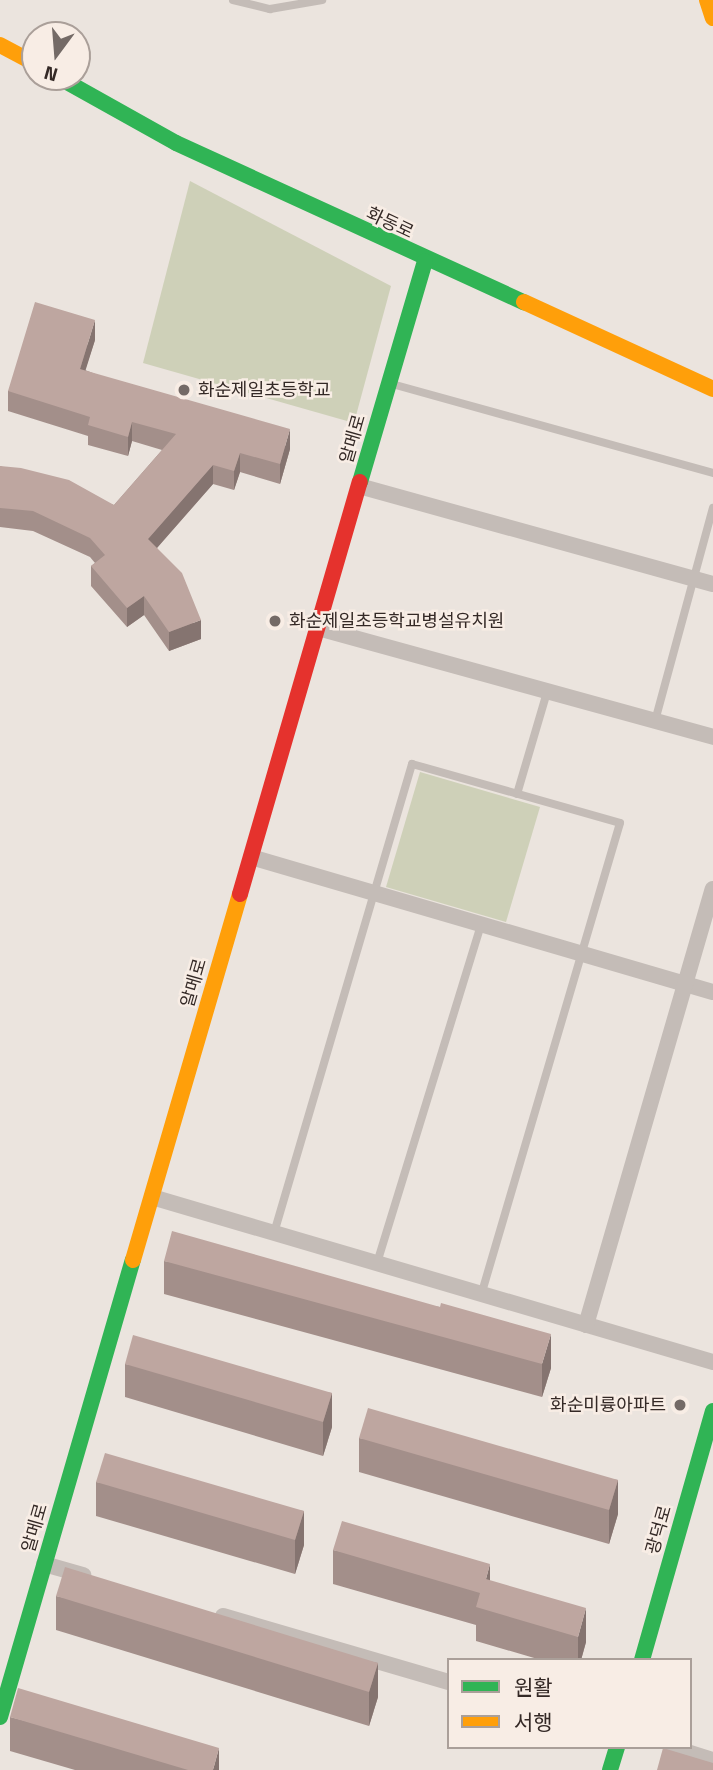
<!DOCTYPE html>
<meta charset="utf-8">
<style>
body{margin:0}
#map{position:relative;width:713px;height:1770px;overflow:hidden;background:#ebe4de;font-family:"Titillium Web","Noto Sans KR",sans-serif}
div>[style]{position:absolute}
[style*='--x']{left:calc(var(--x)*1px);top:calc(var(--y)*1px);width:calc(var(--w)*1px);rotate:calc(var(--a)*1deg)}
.green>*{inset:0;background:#ced0b8}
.lane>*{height:8px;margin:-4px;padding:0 4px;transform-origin:4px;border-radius:4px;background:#c4bcb7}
.street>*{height:16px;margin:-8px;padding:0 8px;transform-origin:8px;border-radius:8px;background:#c4bcb7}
.fast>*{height:16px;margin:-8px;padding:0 8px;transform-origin:8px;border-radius:8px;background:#30b455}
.slow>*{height:16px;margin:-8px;padding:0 8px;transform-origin:8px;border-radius:8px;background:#ff9f0a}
.jam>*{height:16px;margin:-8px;padding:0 8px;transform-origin:8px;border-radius:8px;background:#e5322d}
.wall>*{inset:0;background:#a38f8a}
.shaded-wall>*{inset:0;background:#857470}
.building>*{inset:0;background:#bea6a0}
.dots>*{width:19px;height:19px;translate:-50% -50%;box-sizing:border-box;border:4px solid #f8ede5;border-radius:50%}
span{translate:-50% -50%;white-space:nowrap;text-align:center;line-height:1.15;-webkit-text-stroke:5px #f8ede5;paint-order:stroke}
.street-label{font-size:18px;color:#342926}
.poi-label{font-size:18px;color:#342926}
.left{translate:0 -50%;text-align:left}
.right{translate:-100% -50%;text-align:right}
.legend{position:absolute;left:447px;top:1658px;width:245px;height:91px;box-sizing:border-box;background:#f8ede5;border:2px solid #aa9f99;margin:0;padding:9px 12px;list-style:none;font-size:21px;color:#342926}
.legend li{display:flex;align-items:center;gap:14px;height:35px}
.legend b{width:35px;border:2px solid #aa9f99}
.north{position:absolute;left:21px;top:21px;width:70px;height:70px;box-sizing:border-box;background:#f8ede5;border:2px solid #aa9f99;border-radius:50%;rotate:196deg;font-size:19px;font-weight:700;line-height:28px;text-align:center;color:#342926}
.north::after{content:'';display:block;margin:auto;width:24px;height:32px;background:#746a66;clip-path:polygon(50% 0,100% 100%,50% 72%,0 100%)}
</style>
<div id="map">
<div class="green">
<div style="clip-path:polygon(190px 181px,391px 286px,354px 423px,143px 363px)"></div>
<div style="clip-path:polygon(420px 772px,540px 807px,506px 922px,386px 887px)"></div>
</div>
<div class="lane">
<div style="--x:233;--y:0;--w:38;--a:14"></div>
<div style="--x:270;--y:9;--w:53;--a:-9.8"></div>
<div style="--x:392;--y:384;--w:333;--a:15.5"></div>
<div style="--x:655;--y:721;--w:221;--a:-74.8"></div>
<div style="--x:517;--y:794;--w:106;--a:-73.6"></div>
<div style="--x:274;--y:1233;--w:489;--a:-73.6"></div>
<div style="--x:412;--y:764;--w:216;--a:15.8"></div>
<div style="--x:620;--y:823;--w:491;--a:106.4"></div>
<div style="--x:377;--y:1263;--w:355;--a:-72.9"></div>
</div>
<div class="street">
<div style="--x:359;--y:486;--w:367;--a:15.5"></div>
<div style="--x:318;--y:628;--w:410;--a:15.4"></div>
<div style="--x:251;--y:857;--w:481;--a:16.3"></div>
<div style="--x:152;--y:1197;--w:585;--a:16.39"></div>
<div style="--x:586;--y:1325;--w:454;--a:-73.8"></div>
<div style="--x:44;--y:1564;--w:41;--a:15.8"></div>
<div style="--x:223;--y:1616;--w:235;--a:16.3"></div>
<div style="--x:671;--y:1747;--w:44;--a:17.2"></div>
</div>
<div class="fast">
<div style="--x:58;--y:77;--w:135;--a:29.2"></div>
<div style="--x:176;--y:143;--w:383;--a:24.6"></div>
<div style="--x:360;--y:482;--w:230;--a:-73.6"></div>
<div style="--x:642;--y:1660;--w:259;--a:-74.1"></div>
<div style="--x:0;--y:1717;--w:476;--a:-73.8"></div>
<div style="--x:610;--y:1770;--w:24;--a:-73"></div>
</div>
<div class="slow">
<div style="--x:707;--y:0;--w:19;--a:72"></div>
<div style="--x:0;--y:45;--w:40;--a:28"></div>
<div style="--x:524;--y:302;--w:208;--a:24.7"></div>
<div style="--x:133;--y:1260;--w:381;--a:-73.7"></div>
</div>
<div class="jam">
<div style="--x:240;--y:894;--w:429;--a:-73.8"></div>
</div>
<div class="wall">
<div style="clip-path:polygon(95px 340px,85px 370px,290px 449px,280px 484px,240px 472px,234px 490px,213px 484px,157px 548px,201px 639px,169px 651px,144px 615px,127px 627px,91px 586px,91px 566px,95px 563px,90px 557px,33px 531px,0 527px,0 466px,114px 505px,162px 450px,132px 441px,128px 456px,88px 445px,88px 436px,8px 411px,8px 391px)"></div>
<div style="clip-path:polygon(164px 1261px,440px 1307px,551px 1368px,542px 1397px,164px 1294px)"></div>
<div style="clip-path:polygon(125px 1364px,332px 1393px,332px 1427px,323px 1456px,125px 1397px)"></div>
<div style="clip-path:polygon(359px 1438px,618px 1480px,618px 1514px,609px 1544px,359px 1472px)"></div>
<div style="clip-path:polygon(96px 1482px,304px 1511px,304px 1545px,295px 1574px,96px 1516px)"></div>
<div style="clip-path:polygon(333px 1550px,490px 1581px,586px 1642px,581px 1660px,541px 1660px,476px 1641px,476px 1625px,333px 1584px)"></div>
<div style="clip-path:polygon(56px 1596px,378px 1663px,378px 1697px,369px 1726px,56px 1630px)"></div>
<div style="clip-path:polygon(10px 1717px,219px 1770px,75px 1770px,10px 1751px)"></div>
</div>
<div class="shaded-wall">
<div style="clip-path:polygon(95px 320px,95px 340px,80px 388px,80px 369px)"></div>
<div style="clip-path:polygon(132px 422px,132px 441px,128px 456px,128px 437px)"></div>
<div style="clip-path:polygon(290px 429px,290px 449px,280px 484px,280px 464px)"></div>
<div style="clip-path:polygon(240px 453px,240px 472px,234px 490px,234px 471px)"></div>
<div style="clip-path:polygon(213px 465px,213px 484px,148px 558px,148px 539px)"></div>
<div style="clip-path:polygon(144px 596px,144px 615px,127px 627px,127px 608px)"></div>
<div style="clip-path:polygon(201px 620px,201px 639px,169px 651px,169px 632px)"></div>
<div style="clip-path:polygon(551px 1334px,551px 1368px,542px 1397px,542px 1364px)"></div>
<div style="clip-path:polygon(332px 1393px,332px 1427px,323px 1456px,323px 1422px)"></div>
<div style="clip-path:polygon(618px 1480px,618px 1514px,609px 1544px,609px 1510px)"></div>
<div style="clip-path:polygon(304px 1511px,304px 1545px,295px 1574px,295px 1540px)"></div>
<div style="clip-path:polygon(490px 1564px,490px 1598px,486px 1579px)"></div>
<div style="clip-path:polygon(586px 1608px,586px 1642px,581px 1660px,578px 1660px,578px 1637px)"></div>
<div style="clip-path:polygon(378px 1663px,378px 1697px,369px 1726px,369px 1692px)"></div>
<div style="clip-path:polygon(219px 1748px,219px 1770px,213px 1770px)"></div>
</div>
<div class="building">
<div style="clip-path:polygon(35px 302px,95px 320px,80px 369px,290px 429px,280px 464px,240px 453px,234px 471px,213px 465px,148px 539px,182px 573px,201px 620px,169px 632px,144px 596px,127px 608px,91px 566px,105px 555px,90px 538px,33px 511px,0 508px,0 466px,21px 468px,69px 480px,114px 505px,176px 434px,132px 422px,128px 437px,88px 425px,90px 417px,8px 391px)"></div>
<div style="clip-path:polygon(172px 1231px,440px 1307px,441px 1303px,551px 1334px,542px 1364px,164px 1261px)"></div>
<div style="clip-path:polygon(133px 1335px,332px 1393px,323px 1422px,125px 1364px)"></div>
<div style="clip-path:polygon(368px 1408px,618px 1480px,609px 1510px,359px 1438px)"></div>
<div style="clip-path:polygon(105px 1453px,304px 1511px,295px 1540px,96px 1482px)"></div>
<div style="clip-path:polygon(342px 1521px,490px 1564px,486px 1579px,586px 1608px,578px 1637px,476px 1607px,480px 1593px,333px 1550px)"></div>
<div style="clip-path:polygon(65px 1567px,378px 1663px,369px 1692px,56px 1596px)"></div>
<div style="clip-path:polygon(18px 1688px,219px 1748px,213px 1770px,188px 1770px,10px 1717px)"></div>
<div style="clip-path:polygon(663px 1748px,713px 1763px,713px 1770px,657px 1770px)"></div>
</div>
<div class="dots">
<div style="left:184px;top:390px;background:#746a66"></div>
<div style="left:275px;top:621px;background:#746a66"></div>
<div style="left:680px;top:1405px;background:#746a66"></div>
</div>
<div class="street-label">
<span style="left:390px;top:223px;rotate:25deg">화동로</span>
<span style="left:353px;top:439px;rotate:-74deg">알메로</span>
<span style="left:194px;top:983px;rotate:-74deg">알메로</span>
<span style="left:35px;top:1528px;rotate:-74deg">알메로</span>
<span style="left:659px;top:1530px;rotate:-74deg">광덕로</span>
</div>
<div class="poi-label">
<span class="left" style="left:198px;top:390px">화순제일초등학교</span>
<span class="left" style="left:289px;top:621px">화순제일초등학교병설유치원</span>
<span class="right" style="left:666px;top:1405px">화순미륭아파트</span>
</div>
<ul class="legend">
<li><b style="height:9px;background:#30b455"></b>원활</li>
<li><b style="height:9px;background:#ff9f0a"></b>서행</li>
</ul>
<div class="north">N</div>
</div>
